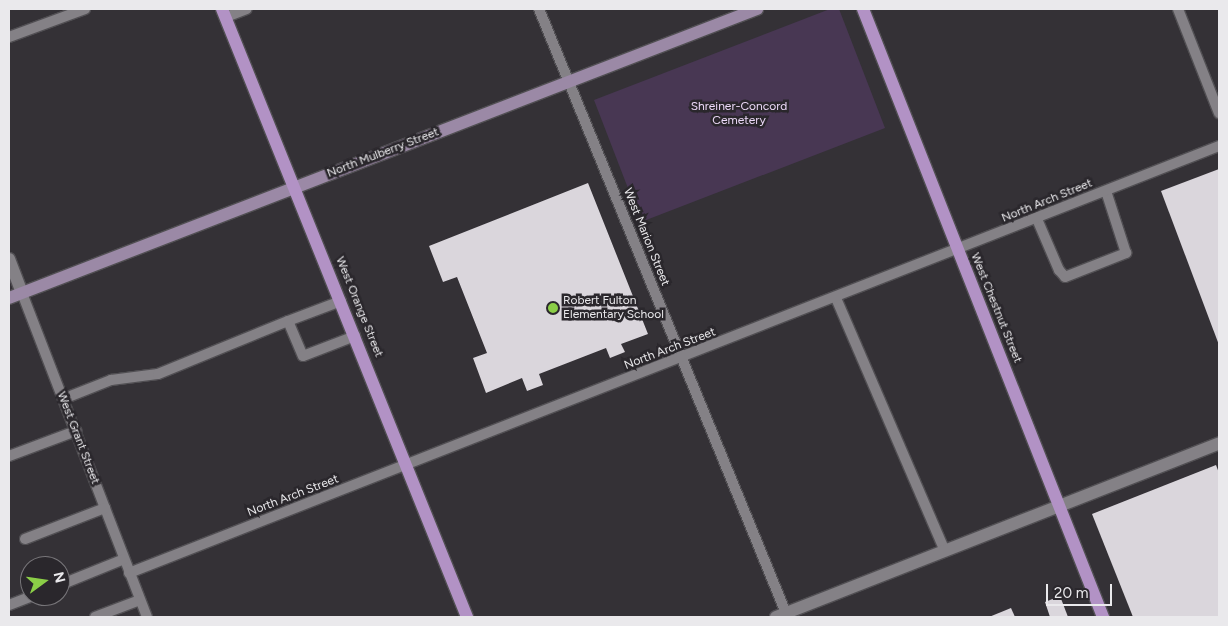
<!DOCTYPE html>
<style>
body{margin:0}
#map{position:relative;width:1228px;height:626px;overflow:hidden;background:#343136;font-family:Figtree,sans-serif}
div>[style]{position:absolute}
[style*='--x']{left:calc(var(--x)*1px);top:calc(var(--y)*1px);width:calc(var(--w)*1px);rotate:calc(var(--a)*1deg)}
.green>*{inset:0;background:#483753}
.building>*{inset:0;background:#dad6dc}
.roads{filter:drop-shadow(1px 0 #514f53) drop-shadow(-1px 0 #514f53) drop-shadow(0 1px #514f53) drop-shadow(0 -1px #514f53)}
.lane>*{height:10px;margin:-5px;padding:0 5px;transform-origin:5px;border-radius:5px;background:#848186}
.street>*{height:12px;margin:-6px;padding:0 6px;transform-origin:6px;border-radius:6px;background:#848186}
.secondary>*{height:12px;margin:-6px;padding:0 6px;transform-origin:6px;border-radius:6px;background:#9b89a6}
.primary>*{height:12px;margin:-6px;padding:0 6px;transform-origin:6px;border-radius:6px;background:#b292c5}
.dots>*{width:14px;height:14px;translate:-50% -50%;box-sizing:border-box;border:2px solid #2a272c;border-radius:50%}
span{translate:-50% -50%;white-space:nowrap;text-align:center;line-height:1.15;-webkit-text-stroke:5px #2a272c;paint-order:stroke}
.park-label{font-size:12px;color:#eddaf9}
.street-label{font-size:12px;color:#eae9ec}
.poi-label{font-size:12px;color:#eae9ec}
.left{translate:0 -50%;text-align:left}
.frame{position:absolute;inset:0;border:10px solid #eae9ec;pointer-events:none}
.north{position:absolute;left:20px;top:556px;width:50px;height:50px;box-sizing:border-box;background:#2a272c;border:1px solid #777579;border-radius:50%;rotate:76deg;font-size:14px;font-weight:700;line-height:20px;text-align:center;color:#eae9ec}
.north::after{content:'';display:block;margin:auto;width:18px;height:22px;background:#8bce47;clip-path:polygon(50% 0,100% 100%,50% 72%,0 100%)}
.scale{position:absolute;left:1046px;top:584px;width:66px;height:22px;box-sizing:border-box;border:2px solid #eae9ec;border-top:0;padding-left:6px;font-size:15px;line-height:18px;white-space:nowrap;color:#eae9ec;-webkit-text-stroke:4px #2a272c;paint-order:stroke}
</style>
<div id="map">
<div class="green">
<div style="clip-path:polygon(830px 9px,839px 9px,885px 128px,641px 222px,594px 100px)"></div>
</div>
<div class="building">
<div style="clip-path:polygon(1219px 169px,1219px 345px,1161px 191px)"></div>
<div style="clip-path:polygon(588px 183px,648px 334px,621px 344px,625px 352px,610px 358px,606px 348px,539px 374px,543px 385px,527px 391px,522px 378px,486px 393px,473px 358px,487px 353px,457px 277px,443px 282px,429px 246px)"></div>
<div style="clip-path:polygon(1216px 465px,1219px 473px,1219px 617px,1133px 617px,1092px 514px)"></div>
<div style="clip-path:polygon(1060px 596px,1068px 617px,1050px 617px,1045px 602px)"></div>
<div style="clip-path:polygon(1011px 608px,1015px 617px,989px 617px)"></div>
</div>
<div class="roads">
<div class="lane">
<div style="--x:539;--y:9;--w:653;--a:67.76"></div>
<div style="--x:1178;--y:9;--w:112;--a:68.5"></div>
<div style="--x:226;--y:17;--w:22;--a:-21"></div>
<div style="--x:9;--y:37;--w:81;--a:-20.2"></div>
<div style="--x:1037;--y:219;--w:56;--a:66.7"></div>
<div style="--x:1059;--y:270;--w:9;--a:49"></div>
<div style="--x:1065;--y:277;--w:66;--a:-21.5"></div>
<div style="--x:1126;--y:253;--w:65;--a:-107.9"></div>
<div style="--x:22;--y:293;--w:347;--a:68.9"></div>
<div style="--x:836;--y:298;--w:275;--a:66.7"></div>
<div style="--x:341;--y:301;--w:57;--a:159.3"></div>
<div style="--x:288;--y:321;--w:38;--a:67"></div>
<div style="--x:303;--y:356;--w:56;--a:-21"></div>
<div style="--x:63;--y:399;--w:52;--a:-21.6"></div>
<div style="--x:111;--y:380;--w:47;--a:-7.3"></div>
<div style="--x:158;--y:374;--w:140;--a:-22.2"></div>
<div style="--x:9;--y:456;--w:72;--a:-20.5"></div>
<div style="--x:25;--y:539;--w:86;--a:-21.2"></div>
<div style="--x:129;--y:573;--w:1171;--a:-21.39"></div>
<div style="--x:60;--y:585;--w:69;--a:-22.1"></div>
<div style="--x:9;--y:605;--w:25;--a:-21"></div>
<div style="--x:95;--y:617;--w:48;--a:-20.7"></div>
</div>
<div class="street">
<div style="--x:9;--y:259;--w:36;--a:69"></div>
<div style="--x:776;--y:617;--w:476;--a:-21.4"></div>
</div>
<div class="secondary">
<div style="--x:9;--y:298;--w:802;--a:-21.12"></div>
</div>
<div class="primary">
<div style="--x:222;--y:9;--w:656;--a:68.05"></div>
<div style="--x:863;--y:9;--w:654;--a:68.46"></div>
</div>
</div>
<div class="dots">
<div style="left:553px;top:308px;background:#8bce47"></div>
</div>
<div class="park-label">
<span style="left:739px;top:114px">Shreiner-Concord<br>Cemetery</span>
</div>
<div class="street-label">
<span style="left:383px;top:153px;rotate:-21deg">North Mulberry Street</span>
<span style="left:1047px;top:201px;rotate:-22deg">North Arch Street</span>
<span style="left:646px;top:237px;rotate:68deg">West Marion Street</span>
<span style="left:359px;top:307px;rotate:68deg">West Orange Street</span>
<span style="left:996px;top:308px;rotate:68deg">West Chestnut Street</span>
<span style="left:670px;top:349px;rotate:-21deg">North Arch Street</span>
<span style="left:78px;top:438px;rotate:69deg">West Grant Street</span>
<span style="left:293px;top:496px;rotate:-21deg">North Arch Street</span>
</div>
<div class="poi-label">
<span class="left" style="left:563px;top:308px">Robert Fulton<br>Elementary School</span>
</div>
<div class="frame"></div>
<div class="north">N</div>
<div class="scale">20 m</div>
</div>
